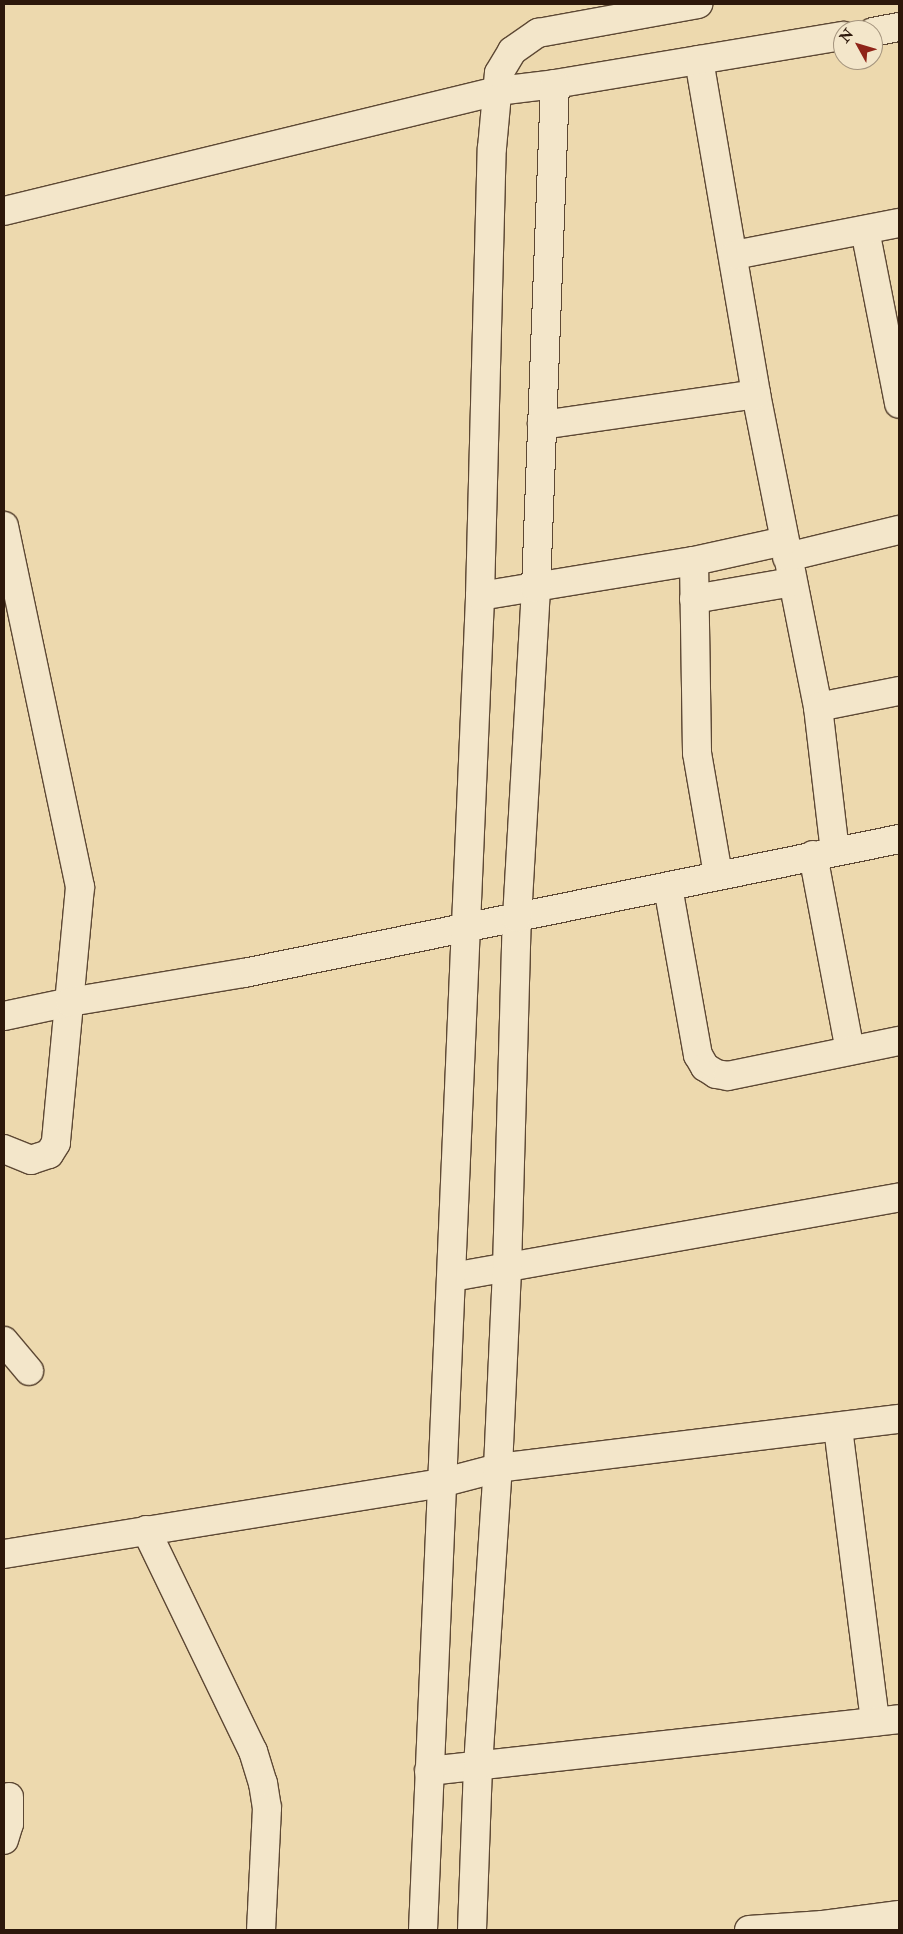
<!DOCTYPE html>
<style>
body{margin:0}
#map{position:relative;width:903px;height:1934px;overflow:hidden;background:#edd9ae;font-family:"IM FELL Double Pica",serif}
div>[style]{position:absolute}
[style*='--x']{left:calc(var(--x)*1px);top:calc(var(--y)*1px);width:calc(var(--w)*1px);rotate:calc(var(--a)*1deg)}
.roads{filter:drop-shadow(1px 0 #5d4834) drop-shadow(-1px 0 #5d4834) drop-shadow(0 1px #5d4834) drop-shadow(0 -1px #5d4834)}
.minor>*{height:28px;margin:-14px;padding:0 14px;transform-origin:14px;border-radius:14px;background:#f3e6ca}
span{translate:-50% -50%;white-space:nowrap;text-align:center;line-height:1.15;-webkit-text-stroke:4.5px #f3e6ca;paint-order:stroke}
.frame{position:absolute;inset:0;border:5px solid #2d180b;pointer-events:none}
.north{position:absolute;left:833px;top:20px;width:50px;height:50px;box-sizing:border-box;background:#f3e6ca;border:1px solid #a4947e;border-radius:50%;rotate:309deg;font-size:14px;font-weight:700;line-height:20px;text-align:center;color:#2d180b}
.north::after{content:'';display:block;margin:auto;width:18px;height:22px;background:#8f2418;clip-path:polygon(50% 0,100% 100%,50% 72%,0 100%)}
</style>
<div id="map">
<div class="roads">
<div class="minor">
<div style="--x:873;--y:32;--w:26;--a:-11"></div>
<div style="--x:699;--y:60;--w:339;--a:80.3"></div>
<div style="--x:756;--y:394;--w:319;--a:78.8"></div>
<div style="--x:818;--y:707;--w:145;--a:83.3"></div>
<div style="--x:4;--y:211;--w:507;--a:-13.68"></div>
<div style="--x:497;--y:91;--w:58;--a:-6.9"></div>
<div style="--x:555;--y:84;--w:292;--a:-9.5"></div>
<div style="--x:865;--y:230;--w:177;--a:78.9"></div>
<div style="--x:734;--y:255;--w:168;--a:-11"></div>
<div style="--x:542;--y:425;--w:216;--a:-8.2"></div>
<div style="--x:4;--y:526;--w:369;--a:78.1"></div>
<div style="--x:80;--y:887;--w:257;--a:95.4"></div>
<div style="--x:56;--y:1143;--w:13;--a:122"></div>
<div style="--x:49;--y:1154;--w:19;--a:162"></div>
<div style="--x:31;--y:1160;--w:29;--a:-158"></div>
<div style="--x:787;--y:557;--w:115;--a:-13.6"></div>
<div style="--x:694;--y:561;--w:192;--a:89.1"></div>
<div style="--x:697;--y:753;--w:123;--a:80.2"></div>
<div style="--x:480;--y:596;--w:217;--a:-9.3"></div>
<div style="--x:694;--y:561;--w:92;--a:-12.5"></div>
<div style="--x:694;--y:599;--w:99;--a:-9.8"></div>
<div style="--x:818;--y:707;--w:83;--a:-11.2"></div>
<div style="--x:813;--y:855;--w:199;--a:79.3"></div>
<div style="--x:668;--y:887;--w:171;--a:79.9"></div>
<div style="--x:698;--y:1055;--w:14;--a:60"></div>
<div style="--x:705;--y:1067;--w:13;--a:32"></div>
<div style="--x:716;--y:1074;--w:12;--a:9"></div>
<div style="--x:728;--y:1076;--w:175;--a:-11.6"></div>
<div style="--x:4;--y:1016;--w:67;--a:-12"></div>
<div style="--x:70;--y:1002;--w:176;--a:-9.5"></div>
<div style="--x:244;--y:973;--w:669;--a:-11.56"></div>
<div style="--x:452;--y:1277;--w:454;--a:-10.1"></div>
<div style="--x:4;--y:1341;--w:39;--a:50"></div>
<div style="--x:838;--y:1428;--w:296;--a:82.8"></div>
<div style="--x:146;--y:1530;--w:246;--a:64.2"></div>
<div style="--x:253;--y:1751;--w:34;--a:73"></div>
<div style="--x:263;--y:1783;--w:25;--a:81"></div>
<div style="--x:267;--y:1808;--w:122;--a:92.8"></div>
<div style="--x:4;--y:1554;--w:443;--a:-9.2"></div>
<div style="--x:441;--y:1483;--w:59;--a:-14.7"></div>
<div style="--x:498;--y:1468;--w:404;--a:-7"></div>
<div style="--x:429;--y:1771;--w:473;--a:-6.3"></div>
<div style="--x:4;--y:1840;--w:17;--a:-73"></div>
<div style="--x:9;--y:1824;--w:27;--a:-90"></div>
<div style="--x:423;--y:1930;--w:1335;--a:-87.55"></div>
<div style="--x:480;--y:596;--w:448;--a:-88.5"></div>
<div style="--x:492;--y:148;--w:75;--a:-84.7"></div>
<div style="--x:499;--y:73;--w:26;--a:-59"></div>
<div style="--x:512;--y:51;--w:32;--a:-35"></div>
<div style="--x:538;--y:33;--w:163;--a:-10.3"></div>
<div style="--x:472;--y:1930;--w:164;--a:-87.9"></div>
<div style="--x:478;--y:1766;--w:299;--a:-86.2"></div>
<div style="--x:498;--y:1468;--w:199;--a:-87.4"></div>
<div style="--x:507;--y:1269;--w:351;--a:-88.4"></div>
<div style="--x:517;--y:918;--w:331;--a:-86.7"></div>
<div style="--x:536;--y:588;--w:504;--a:-87.84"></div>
<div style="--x:749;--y:1930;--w:74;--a:-3.9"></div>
<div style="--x:823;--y:1925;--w:77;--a:-7.5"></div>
</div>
</div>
<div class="frame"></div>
<div class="north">N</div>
</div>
